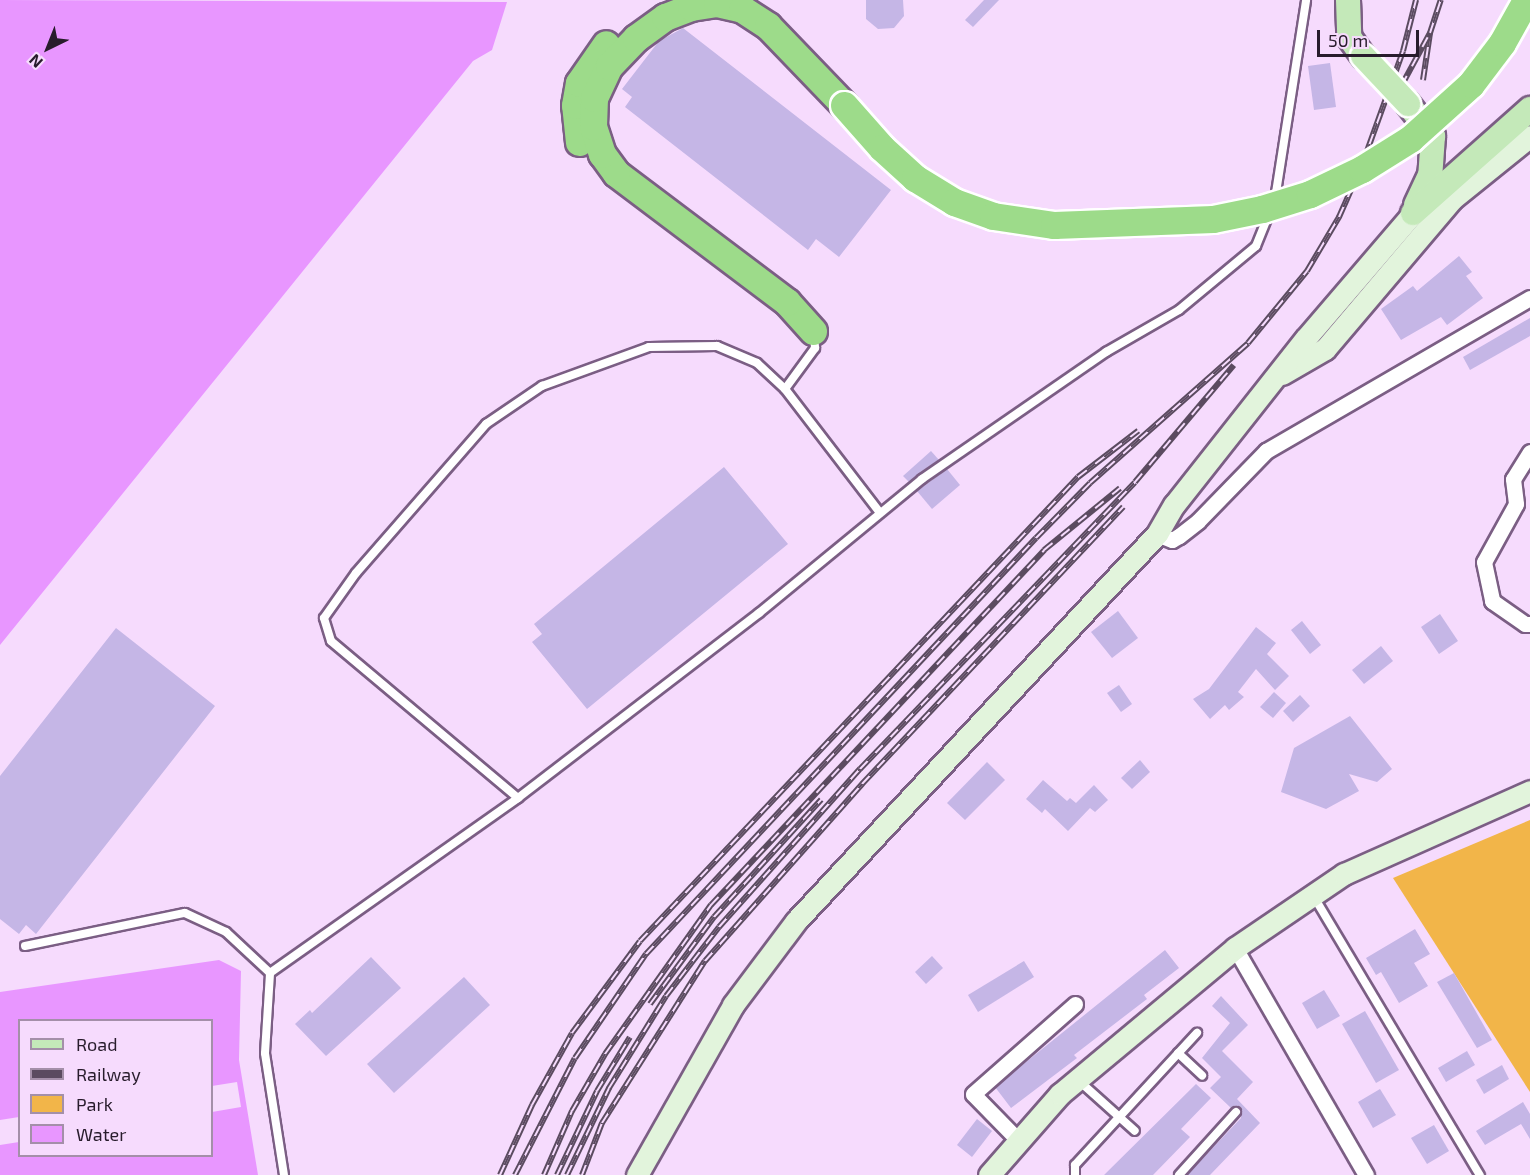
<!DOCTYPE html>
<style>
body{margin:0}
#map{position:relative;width:1530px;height:1175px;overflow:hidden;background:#f6dbfd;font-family:"Exo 2",sans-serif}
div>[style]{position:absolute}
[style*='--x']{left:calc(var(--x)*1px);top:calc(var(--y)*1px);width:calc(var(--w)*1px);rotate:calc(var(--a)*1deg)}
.green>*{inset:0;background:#f2b549}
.water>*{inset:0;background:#e896ff}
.pier>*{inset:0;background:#f6dbfd}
.building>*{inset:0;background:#c5b6e6}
.roads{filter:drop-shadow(2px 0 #7b5e84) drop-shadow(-2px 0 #7b5e84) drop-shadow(0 2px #7b5e84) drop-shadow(0 -2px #7b5e84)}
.lane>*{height:8px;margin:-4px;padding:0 4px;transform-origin:4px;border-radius:4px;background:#fff}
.street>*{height:15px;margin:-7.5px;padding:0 7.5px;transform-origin:7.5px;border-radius:7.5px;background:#fff}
.secondary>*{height:21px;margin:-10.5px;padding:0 10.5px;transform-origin:10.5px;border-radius:10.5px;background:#e2f4dc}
.primary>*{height:24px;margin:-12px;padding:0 12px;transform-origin:12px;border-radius:12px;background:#c4e9b9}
.highway>*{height:27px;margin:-13.5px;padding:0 13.5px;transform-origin:13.5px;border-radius:13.5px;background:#9ddb8a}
.rail>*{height:6px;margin-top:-3px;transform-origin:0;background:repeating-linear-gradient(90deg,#f6dbfd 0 11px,#5b4b60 0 22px);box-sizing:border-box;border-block:2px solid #5b4b60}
.bridges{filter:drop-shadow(2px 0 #fff) drop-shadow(-2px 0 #fff) drop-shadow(0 2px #fff) drop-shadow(0 -2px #fff)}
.primary-bridge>*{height:24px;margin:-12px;padding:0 12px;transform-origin:12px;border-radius:12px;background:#c4e9b9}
.highway-bridge>*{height:27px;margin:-13.5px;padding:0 13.5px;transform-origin:13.5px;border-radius:13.5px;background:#9ddb8a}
span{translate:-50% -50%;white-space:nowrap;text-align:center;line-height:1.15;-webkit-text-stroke:4.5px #f6dbfd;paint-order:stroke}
.legend{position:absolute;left:18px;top:1019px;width:195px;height:138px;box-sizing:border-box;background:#f6dbfd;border:2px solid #a48fa9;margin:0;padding:8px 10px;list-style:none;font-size:18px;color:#281c2c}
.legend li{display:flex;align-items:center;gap:12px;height:30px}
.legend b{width:30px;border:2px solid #a48fa9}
.north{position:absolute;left:18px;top:18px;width:60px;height:60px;-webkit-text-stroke:4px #f6dbfd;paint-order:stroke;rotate:223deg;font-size:16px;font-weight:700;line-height:24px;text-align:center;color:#281c2c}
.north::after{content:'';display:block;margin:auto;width:21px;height:27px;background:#281c2c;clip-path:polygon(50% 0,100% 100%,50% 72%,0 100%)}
.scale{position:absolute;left:1317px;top:30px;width:102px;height:27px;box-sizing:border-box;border:3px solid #281c2c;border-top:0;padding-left:8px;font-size:18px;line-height:21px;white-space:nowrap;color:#281c2c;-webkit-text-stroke:4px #f6dbfd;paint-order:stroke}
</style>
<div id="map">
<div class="green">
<div style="clip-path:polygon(1530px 820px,1530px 1092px,1393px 878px)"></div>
</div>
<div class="water">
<div style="clip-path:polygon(0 0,507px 2px,492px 50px,473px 61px,0 645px)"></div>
<div style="clip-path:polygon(evenodd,219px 960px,241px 971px,239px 1060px,258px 1175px,0 1175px,0 992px,219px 960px,20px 1020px,212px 1020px,212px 1156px,20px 1156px,20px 1020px)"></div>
</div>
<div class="pier">
<div style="clip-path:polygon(237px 1082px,241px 1107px,212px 1112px,212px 1086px)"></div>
<div style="clip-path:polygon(19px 1117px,19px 1142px,0 1145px,0 1120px)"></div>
</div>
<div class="building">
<div style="clip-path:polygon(866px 0,903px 0,904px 16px,894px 28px,878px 29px,866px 19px)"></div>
<div style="clip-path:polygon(984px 0,999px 0,973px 27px,965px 20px)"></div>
<div style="clip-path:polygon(683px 28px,891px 190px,839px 257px,816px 239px,808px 250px,625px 107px,632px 97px,622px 89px,659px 41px)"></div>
<div style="clip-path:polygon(1330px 63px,1336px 107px,1314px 110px,1308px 66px)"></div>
<div style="clip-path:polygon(1459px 256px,1472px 272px,1466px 276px,1483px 298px,1447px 325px,1441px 317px,1401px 340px,1381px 309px,1413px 286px,1417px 291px)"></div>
<div style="clip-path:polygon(1530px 318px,1530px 336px,1470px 370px,1463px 357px)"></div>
<div style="clip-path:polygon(931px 451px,939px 460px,909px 482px,903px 476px)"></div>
<div style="clip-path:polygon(724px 467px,788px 544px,587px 709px,532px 642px,542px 634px,534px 624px)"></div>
<div style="clip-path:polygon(947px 469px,960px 485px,932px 509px,917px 491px)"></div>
<div style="clip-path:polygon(1118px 611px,1138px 638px,1112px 658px,1091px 632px)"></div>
<div style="clip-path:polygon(1440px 614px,1458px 641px,1439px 654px,1421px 627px)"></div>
<div style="clip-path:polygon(1302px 621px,1321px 645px,1310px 654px,1291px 630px)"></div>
<div style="clip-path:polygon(1256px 627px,1276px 643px,1267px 654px,1289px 676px,1275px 690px,1256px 669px,1238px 692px,1244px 697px,1229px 710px,1225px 705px,1210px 719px,1193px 699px,1209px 689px)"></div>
<div style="clip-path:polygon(116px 628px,215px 706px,36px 934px,26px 925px,19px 934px,0 919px,0 776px)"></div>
<div style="clip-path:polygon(1381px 646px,1393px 661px,1364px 684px,1352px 670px)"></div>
<div style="clip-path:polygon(1119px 685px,1132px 704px,1121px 712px,1107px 693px)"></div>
<div style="clip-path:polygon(1274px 692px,1286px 703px,1273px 718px,1260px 707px)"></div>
<div style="clip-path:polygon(1300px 695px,1310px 706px,1293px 722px,1283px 711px)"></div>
<div style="clip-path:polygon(1350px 716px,1392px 769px,1377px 782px,1349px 774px,1359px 791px,1326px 809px,1281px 792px,1294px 748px)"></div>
<div style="clip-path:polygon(1140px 760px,1150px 772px,1132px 789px,1121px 778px)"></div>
<div style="clip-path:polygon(987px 762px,1005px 780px,965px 820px,947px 803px)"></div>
<div style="clip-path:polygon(1043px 780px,1067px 801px,1070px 798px,1076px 803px,1094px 785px,1108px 800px,1095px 812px,1090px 808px,1068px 831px,1045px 809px,1042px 813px,1026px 799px)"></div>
<div style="clip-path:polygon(1415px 929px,1430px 954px,1414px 963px,1428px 986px,1399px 1003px,1381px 972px,1376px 975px,1366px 958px)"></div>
<div style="clip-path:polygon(1165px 950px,1179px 968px,1144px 995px,1147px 999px,1074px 1055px,1077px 1058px,1011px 1108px,995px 1087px)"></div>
<div style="clip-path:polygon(932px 956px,943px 968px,926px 984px,915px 972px)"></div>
<div style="clip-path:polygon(371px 957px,401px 988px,326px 1056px,295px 1024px,310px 1010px,312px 1013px)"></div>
<div style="clip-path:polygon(1024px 961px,1034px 977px,978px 1012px,968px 995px)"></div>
<div style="clip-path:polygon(1454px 973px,1492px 1040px,1477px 1048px,1437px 982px)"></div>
<div style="clip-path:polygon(464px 977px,490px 1005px,394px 1093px,367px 1064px)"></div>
<div style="clip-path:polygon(1324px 990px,1340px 1016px,1317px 1029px,1302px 1003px)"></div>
<div style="clip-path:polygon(1221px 996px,1248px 1025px,1222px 1051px,1253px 1082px,1237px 1099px,1260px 1123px,1210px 1175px,1187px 1175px,1241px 1118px,1240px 1108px,1231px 1108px,1210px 1088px,1221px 1077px,1202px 1058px,1230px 1023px,1212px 1006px)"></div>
<div style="clip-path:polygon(1365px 1011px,1399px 1070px,1376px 1083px,1342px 1024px)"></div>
<div style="clip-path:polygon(1467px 1051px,1475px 1065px,1446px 1082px,1438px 1068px)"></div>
<div style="clip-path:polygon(1502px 1065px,1509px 1079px,1484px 1094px,1476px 1080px)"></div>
<div style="clip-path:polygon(1196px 1084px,1211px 1098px,1181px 1129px,1190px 1137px,1153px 1175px,1104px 1175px)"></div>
<div style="clip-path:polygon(1380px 1089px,1396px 1115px,1373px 1128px,1358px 1102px)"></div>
<div style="clip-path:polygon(1523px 1102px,1530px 1114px,1530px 1139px,1521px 1124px,1485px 1145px,1476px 1131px)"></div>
<div style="clip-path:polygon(977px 1119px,992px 1131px,972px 1157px,957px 1145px)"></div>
<div style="clip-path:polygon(1434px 1125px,1449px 1151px,1427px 1164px,1411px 1138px)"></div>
</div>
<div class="roads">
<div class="lane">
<div style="--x:1275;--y:199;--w:201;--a:-81.1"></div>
<div style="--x:785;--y:389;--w:51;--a:-53.8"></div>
<div style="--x:815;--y:348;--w:13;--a:-94"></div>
<div style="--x:518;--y:798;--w:244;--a:-140"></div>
<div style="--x:331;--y:641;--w:24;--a:-107"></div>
<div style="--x:324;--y:618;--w:55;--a:-54.6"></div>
<div style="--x:356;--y:573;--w:198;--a:-48.9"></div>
<div style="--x:486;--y:424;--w:68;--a:-34.2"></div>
<div style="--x:542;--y:386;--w:114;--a:-20"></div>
<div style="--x:649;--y:347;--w:68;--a:-0.8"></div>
<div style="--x:717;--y:346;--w:43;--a:23"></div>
<div style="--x:757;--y:363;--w:38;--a:43"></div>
<div style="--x:785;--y:389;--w:156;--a:52.5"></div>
<div style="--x:1314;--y:897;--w:324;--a:59.2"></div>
<div style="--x:25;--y:946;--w:163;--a:-11.7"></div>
<div style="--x:185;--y:913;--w:45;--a:24.9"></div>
<div style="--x:226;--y:932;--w:60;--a:43"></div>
<div style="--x:1178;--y:1053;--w:33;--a:43"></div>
<div style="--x:1078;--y:1080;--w:76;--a:41.8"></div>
<div style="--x:284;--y:1175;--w:123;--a:-98.9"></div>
<div style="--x:265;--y:1053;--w:80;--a:-86.4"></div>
<div style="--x:270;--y:973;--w:304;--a:-35.2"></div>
<div style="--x:518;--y:798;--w:304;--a:-37.5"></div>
<div style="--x:759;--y:613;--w:211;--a:-39.4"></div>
<div style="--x:922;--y:479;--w:224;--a:-34.6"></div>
<div style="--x:1106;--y:352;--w:84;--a:-29.9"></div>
<div style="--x:1179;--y:310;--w:100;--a:-39.7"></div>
<div style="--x:1256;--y:246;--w:35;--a:-68"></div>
<div style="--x:1075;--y:1175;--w:10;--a:-90"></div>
<div style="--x:1075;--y:1165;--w:180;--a:-47.3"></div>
<div style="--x:1179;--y:1175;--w:85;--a:-47.9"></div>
</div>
<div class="street">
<div style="--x:1530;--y:452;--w:32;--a:122"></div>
<div style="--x:1513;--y:479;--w:25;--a:83"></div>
<div style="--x:1516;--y:504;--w:66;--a:118.9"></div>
<div style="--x:1484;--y:562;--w:40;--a:78"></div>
<div style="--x:1492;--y:601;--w:40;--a:34.9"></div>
<div style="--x:1525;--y:624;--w:5;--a:0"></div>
<div style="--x:1157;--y:534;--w:16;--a:22"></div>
<div style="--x:1172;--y:540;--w:8;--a:-30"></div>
<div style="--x:1179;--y:536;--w:24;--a:-38"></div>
<div style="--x:1198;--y:521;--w:98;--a:-45.8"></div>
<div style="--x:1266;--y:451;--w:305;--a:-30.1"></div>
<div style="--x:1235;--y:948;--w:262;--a:60"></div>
<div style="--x:1018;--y:1140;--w:64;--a:-134.4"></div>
<div style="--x:973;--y:1094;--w:136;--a:-41.4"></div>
</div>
<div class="secondary">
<div style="--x:1282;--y:374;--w:50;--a:-30.2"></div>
<div style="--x:1325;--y:349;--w:197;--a:-49.7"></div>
<div style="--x:1452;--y:199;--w:100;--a:-38.9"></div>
<div style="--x:637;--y:1175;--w:195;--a:-60.5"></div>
<div style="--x:733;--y:1005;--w:105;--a:-53.1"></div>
<div style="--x:796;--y:921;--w:529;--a:-46.99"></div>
<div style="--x:1157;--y:534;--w:34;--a:-60"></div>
<div style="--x:1174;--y:505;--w:213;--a:-51.7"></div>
<div style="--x:1306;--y:338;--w:165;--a:-49.4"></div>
<div style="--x:989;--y:1175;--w:108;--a:-48.8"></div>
<div style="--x:1060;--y:1094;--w:228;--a:-39.8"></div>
<div style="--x:1235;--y:948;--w:132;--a:-34.2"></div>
<div style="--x:1344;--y:874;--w:204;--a:-24"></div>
</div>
<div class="primary">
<div style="--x:1348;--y:0;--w:37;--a:88"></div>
<div style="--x:1349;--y:37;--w:24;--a:54"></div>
<div style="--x:1408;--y:104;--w:41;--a:52"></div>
<div style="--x:1433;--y:136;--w:39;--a:94"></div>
<div style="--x:1430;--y:175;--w:33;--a:115"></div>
<div style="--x:1413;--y:213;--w:157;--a:-41.6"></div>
</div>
<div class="highway">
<div style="--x:579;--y:142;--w:37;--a:-96"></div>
<div style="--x:575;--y:105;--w:22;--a:-80"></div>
<div style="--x:579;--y:83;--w:47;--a:-55.3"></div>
<div style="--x:813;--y:331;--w:39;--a:-132"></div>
<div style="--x:787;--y:302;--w:214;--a:-143"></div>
<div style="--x:616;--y:173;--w:24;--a:-126"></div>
<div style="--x:602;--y:154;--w:29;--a:-108"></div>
<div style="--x:593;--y:126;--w:28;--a:-88"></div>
<div style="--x:594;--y:98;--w:35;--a:-65"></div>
<div style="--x:609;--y:66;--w:39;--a:-46"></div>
<div style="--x:636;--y:38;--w:36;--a:-36"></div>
<div style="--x:665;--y:17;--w:28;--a:-21"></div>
<div style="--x:691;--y:7;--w:26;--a:-9"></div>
<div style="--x:717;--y:3;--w:26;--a:13"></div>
<div style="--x:742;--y:9;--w:31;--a:33"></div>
<div style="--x:768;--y:26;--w:110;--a:46.1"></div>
</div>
</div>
<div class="rail">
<div style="--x:1423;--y:80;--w:48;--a:-81.5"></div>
<div style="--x:1430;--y:33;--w:35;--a:-72"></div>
<div style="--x:1391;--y:105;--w:82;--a:-61.6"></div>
<div style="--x:650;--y:1004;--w:108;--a:-53.7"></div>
<div style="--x:714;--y:917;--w:159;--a:-47.6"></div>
<div style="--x:500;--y:1175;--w:77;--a:-65.4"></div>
<div style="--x:532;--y:1105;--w:82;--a:-60.9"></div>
<div style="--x:572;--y:1033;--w:114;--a:-53.5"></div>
<div style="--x:640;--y:941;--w:638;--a:-46.65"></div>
<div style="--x:1078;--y:477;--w:76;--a:-37.5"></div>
<div style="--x:515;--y:1175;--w:131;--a:-62.9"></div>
<div style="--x:575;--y:1058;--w:126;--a:-55.7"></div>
<div style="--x:646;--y:954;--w:570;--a:-46.85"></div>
<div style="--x:1036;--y:538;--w:77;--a:-45.5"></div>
<div style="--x:1090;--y:483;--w:211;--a:-41.5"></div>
<div style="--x:1248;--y:343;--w:93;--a:-50.7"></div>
<div style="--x:1307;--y:271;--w:63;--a:-59.3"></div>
<div style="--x:1339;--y:217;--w:57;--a:-66.1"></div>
<div style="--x:1362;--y:165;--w:121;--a:-70.2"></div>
<div style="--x:1403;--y:51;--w:53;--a:-75.7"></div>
<div style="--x:544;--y:1175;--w:70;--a:-66.4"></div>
<div style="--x:572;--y:1111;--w:66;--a:-59.9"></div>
<div style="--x:605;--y:1054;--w:183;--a:-54.6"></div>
<div style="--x:711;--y:905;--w:487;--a:-46.8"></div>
<div style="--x:1044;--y:550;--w:98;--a:-39.2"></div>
<div style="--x:557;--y:1175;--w:93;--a:-64.5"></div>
<div style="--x:597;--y:1091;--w:63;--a:-58.6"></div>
<div style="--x:567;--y:1175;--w:97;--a:-64.2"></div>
<div style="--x:609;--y:1088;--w:108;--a:-58.2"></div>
<div style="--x:666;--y:996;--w:87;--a:-52.5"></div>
<div style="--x:719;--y:927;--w:212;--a:-48.3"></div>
<div style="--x:860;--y:769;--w:397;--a:-46.2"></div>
<div style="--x:1135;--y:482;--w:153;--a:-49.8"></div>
<div style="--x:582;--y:1175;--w:56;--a:-69"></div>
<div style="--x:602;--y:1123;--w:192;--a:-57.6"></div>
<div style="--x:705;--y:961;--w:237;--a:-48.4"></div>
<div style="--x:862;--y:784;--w:381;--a:-46.7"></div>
</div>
<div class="bridges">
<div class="primary-bridge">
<div style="--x:1363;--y:56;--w:66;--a:46.8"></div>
</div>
<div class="highway-bridge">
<div style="--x:844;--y:105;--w:57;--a:48.5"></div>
<div style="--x:882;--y:148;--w:45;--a:42.3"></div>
<div style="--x:915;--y:178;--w:46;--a:31.6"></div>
<div style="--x:954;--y:202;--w:41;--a:19.7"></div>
<div style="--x:993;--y:216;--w:62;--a:8.4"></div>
<div style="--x:1054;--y:225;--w:159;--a:-2.2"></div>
<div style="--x:1213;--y:219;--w:50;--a:-11.5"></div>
<div style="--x:1262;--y:209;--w:50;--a:-17.4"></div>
<div style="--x:1310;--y:194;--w:58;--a:-25.7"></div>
<div style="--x:1362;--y:169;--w:57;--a:-32"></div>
<div style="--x:1410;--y:139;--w:82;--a:-42"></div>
<div style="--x:1471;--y:84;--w:51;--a:-52.9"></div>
<div style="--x:1502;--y:43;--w:49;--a:-60.8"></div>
</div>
</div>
<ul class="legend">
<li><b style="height:8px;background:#c4e9b9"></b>Road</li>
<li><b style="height:8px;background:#5b4b60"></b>Railway</li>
<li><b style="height:16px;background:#f2b549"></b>Park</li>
<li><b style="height:16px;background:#e896ff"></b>Water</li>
</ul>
<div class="north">N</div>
<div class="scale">50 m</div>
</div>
